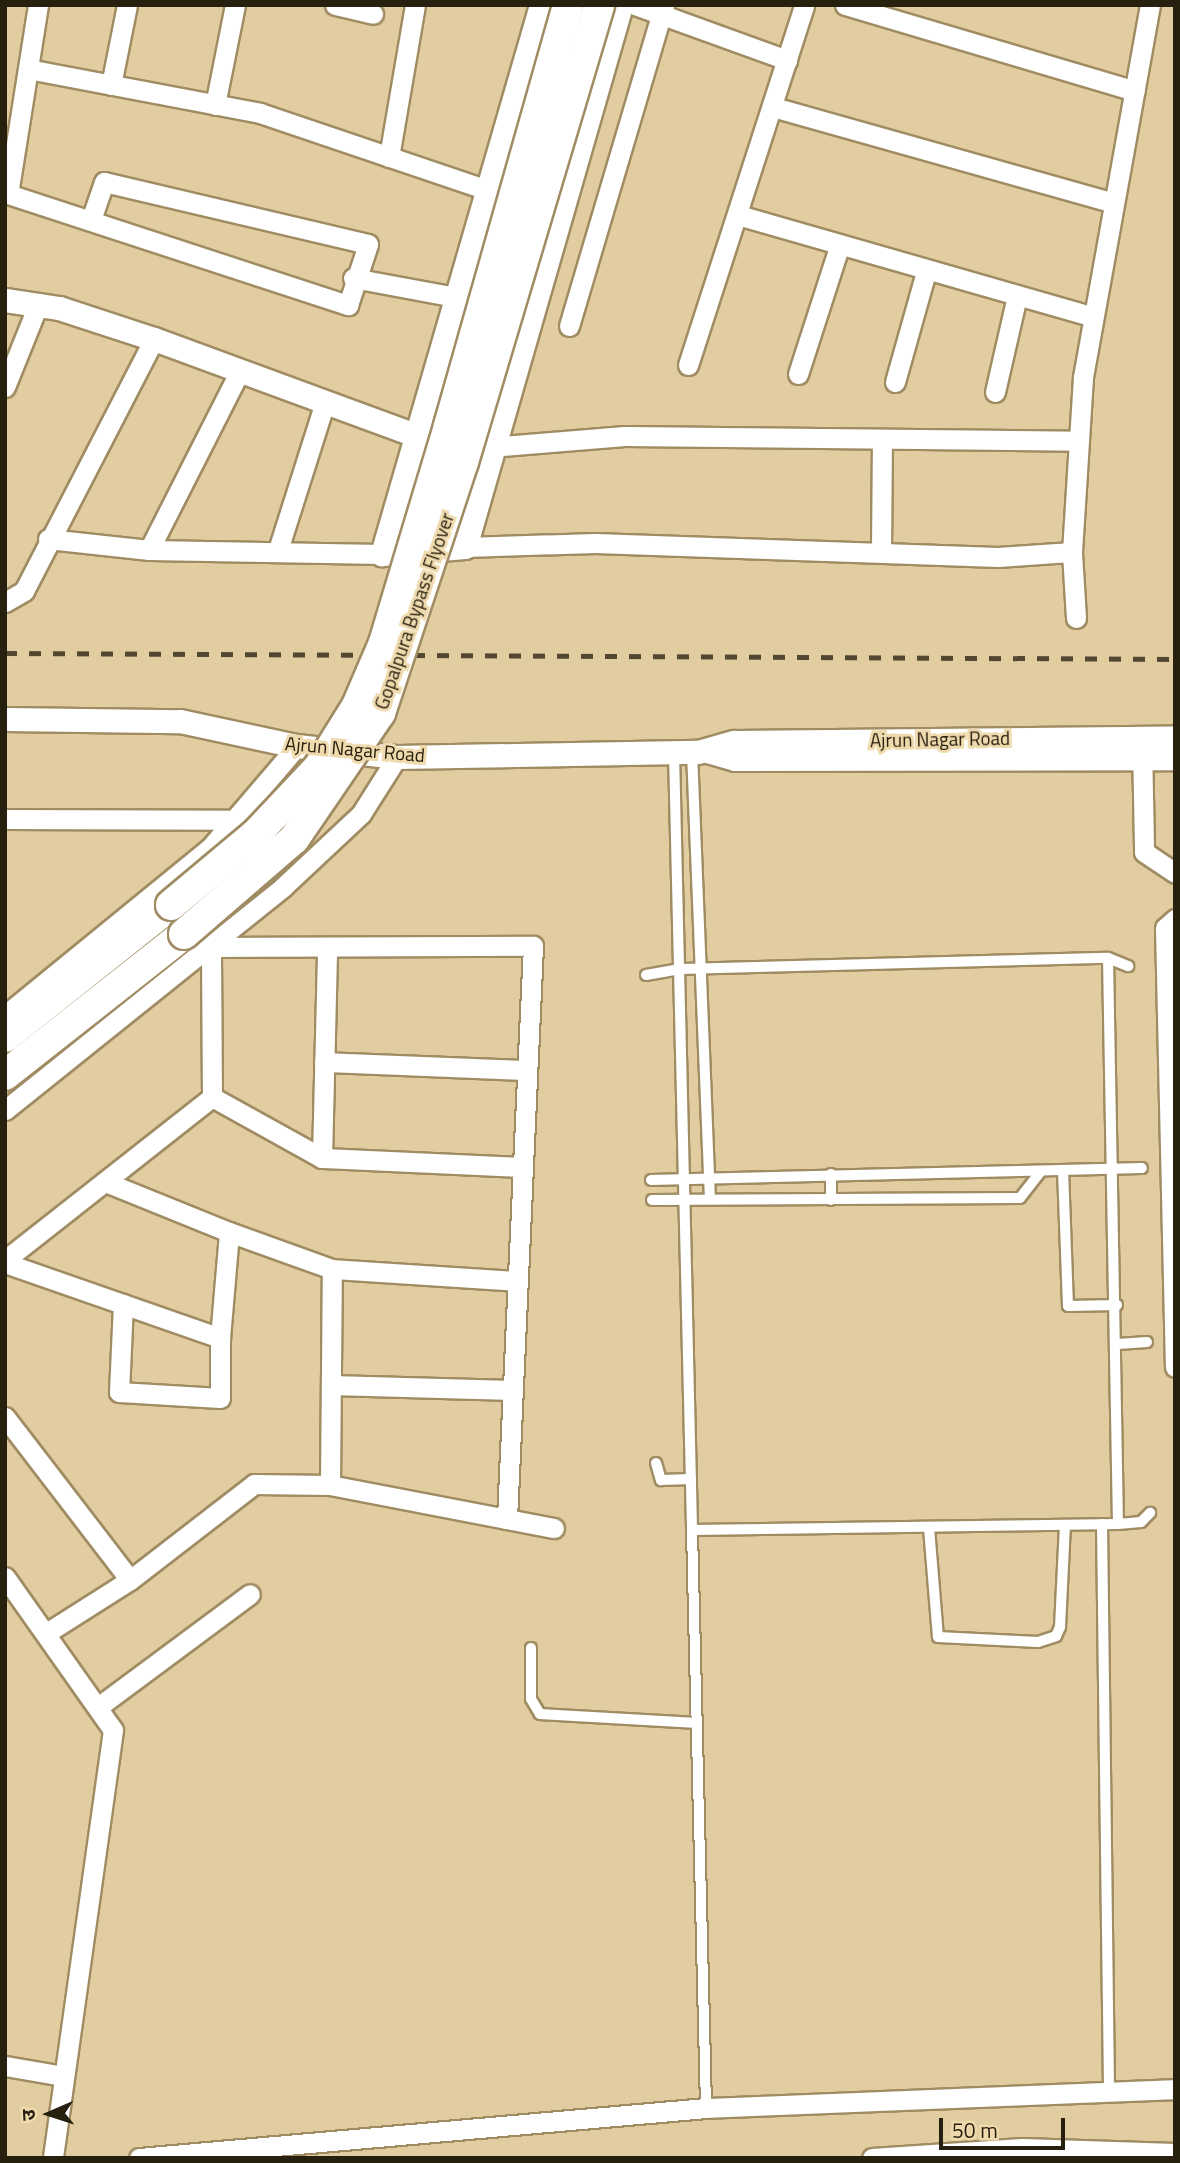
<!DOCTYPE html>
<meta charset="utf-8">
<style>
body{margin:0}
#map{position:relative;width:1180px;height:2163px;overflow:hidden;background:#e2cda1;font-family:"Titillium Web","Noto Sans Devanagari",sans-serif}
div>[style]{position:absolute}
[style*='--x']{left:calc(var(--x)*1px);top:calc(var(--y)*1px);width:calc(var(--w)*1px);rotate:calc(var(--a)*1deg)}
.roads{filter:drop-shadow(2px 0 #a08c63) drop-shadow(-2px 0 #a08c63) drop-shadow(0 2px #a08c63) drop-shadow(0 -2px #a08c63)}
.service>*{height:10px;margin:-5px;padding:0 5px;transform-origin:5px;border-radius:5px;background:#fff}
.minor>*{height:19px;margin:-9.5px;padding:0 9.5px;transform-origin:9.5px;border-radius:9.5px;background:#fff}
.tertiary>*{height:23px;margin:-11.5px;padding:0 11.5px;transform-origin:11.5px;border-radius:11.5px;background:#fff}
.primary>*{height:30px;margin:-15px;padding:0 15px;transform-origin:15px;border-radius:15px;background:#fff}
.rail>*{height:5px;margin-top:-2.5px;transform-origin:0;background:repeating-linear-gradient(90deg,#524730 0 12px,transparent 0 24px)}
.bridges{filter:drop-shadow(2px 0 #a08c63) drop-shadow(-2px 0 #a08c63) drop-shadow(0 2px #a08c63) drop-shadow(0 -2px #a08c63)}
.primary-bridge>*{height:30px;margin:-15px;padding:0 15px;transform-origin:15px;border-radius:15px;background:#fff}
span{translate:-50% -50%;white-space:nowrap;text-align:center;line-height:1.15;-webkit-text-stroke:6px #efdaae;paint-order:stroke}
.street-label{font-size:19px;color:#28200f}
.frame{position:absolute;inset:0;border:7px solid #28200f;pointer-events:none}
.north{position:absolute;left:14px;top:2079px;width:70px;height:70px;-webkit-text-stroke:5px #efdaae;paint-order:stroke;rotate:267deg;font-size:19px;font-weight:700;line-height:28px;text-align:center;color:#28200f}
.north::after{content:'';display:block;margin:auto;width:24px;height:32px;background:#28200f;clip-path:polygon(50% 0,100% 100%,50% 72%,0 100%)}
.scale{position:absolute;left:939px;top:2118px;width:126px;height:32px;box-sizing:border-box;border:4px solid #28200f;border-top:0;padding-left:9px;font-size:21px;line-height:24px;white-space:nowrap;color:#28200f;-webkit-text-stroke:5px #efdaae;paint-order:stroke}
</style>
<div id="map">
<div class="roads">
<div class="service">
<div style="--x:674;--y:752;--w:778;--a:88.67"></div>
<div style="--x:692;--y:1530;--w:426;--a:-0.8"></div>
<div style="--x:1118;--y:1524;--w:23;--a:-5"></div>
<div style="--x:1141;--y:1522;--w:13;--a:-45"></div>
<div style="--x:692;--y:752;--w:447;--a:87.7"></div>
<div style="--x:1108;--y:958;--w:566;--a:88.99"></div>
<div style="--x:646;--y:975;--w:36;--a:-10"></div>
<div style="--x:681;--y:969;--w:427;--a:-1.5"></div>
<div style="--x:1108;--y:958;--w:22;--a:22"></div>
<div style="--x:1063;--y:1170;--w:136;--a:87.9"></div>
<div style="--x:1068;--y:1306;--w:49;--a:-1.2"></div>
<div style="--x:651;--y:1180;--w:491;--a:-1.4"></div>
<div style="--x:652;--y:1200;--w:368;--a:-0.3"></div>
<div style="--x:1020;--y:1198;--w:34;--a:-52"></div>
<div style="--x:831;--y:1200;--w:26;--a:-90"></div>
<div style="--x:1118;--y:1344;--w:29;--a:-4"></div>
<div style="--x:656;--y:1463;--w:18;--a:74"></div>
<div style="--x:661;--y:1480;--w:30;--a:-2"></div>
<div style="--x:1102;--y:1524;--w:567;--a:89.29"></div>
<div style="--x:929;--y:1528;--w:109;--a:85.3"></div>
<div style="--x:938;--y:1637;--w:100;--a:2.9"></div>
<div style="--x:1038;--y:1642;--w:19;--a:-18"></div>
<div style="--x:1056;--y:1636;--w:10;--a:-66"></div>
<div style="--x:1060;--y:1627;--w:102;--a:-87.2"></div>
<div style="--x:692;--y:1530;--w:578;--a:88.61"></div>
<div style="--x:531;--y:1648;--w:51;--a:90"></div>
<div style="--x:531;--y:1699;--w:17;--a:59"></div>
<div style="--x:540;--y:1714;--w:157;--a:3.3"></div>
</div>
<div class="minor">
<div style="--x:38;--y:5;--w:191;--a:99"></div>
<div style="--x:8;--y:194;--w:358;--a:18.1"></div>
<div style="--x:348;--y:305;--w:64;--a:-71.8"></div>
<div style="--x:368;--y:244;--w:271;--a:-166.8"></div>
<div style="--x:104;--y:182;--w:40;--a:108.9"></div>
<div style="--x:335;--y:5;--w:39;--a:13"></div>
<div style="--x:635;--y:5;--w:162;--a:19.9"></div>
<div style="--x:845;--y:5;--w:302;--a:16.5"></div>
<div style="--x:28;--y:69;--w:236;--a:10.7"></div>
<div style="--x:260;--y:113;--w:240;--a:18.7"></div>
<div style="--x:111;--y:85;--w:82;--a:-78.7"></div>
<div style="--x:215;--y:105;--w:102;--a:-78.7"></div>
<div style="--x:773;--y:107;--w:354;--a:15.7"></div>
<div style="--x:389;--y:157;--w:154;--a:-80.3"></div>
<div style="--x:738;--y:215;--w:369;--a:16"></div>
<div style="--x:353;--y:278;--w:105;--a:10.5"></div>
<div style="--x:569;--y:326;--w:335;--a:-73.5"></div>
<div style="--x:688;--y:365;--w:378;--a:-72.1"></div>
<div style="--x:798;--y:374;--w:133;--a:-72.1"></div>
<div style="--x:895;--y:382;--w:114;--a:-74.3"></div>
<div style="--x:5;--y:387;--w:88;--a:-68.1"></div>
<div style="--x:995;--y:392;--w:98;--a:-77.1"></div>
<div style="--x:490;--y:447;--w:135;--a:-4.7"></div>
<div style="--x:625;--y:436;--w:454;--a:0.6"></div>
<div style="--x:48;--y:539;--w:102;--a:6.2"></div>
<div style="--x:149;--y:550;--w:233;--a:1"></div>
<div style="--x:465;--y:547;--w:130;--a:-1.8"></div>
<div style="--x:595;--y:543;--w:403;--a:2"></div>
<div style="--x:998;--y:557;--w:74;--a:-3.9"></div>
<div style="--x:149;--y:550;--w:201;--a:-63.1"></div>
<div style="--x:278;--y:550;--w:155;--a:-72.4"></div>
<div style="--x:881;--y:552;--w:111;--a:-89.5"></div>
<div style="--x:5;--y:602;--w:22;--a:-30"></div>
<div style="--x:24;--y:591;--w:284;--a:-62.7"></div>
<div style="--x:1076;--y:618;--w:66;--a:-93.5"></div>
<div style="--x:1072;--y:552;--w:175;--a:-86.4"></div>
<div style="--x:1083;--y:377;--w:378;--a:-79.8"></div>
<div style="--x:1142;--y:743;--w:109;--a:88.9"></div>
<div style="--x:1144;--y:852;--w:37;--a:34"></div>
<div style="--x:5;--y:819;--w:230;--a:0.2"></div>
<div style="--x:1175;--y:919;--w:13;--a:138"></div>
<div style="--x:1165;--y:928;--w:439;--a:88.7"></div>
<div style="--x:5;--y:1015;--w:264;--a:-39.2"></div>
<div style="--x:210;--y:848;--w:134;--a:-49.5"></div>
<div style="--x:324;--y:1062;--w:203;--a:2.3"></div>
<div style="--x:212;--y:1097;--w:126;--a:29"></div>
<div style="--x:322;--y:1158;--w:201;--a:2.6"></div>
<div style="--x:5;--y:1110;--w:356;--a:-38.7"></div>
<div style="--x:283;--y:887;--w:107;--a:-43.1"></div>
<div style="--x:361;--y:814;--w:67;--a:-57.7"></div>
<div style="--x:322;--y:1158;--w:211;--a:-88.6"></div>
<div style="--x:229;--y:1232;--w:109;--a:19.8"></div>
<div style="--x:332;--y:1269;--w:186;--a:3.7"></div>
<div style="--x:5;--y:1260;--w:263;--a:-38.2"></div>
<div style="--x:212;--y:1097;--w:150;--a:-90.4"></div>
<div style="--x:211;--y:947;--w:322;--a:-0.2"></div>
<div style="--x:533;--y:946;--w:574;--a:92.6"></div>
<div style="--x:5;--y:1263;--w:228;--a:19.2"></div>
<div style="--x:220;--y:1338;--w:106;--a:-85.1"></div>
<div style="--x:229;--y:1232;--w:134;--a:-158"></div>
<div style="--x:123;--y:1304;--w:88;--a:92.6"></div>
<div style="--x:119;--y:1392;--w:101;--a:3.4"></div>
<div style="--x:220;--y:1398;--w:60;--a:-90"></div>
<div style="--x:331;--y:1385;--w:182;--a:1.6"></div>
<div style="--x:5;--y:1417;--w:205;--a:52.5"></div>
<div style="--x:330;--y:1485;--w:216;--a:-89.5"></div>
<div style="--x:5;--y:1577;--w:187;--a:54.8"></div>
<div style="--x:113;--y:1730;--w:432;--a:98"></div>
<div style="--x:48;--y:1632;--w:97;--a:-32.4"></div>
<div style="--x:130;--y:1580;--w:157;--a:-37.7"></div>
<div style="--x:254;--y:1484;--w:76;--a:0.8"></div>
<div style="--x:330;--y:1485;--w:228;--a:10.9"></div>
<div style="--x:98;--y:1707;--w:189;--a:-36.6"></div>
<div style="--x:5;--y:2066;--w:59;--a:9.8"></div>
<div style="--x:139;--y:2158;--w:569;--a:-5.04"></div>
<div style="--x:706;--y:2108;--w:469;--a:-2.3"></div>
<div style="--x:872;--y:2158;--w:150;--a:-3.8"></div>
<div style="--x:1022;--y:2148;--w:153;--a:1.9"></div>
</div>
<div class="tertiary">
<div style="--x:541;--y:5;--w:572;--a:106.15"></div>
<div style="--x:382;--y:554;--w:83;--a:-4.8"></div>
<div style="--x:465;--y:547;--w:564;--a:-73.94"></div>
<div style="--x:5;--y:300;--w:55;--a:8.4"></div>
<div style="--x:59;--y:308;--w:100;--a:18.1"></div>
<div style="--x:154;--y:339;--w:292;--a:20.2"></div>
<div style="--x:5;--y:719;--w:175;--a:0.7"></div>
<div style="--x:180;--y:721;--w:120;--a:12.1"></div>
<div style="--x:297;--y:746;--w:101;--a:6.3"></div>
<div style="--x:397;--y:757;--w:301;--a:-1"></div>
<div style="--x:698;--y:752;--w:37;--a:-16"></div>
<div style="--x:734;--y:742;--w:441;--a:-0.6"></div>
<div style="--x:707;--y:751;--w:29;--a:16"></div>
<div style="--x:735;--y:759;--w:440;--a:-0.1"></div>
</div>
<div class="primary">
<div style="--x:5;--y:1037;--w:212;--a:-38.5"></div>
<div style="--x:5;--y:1075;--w:228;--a:-38.2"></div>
</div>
</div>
<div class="rail">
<div style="--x:5;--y:653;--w:1170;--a:0.29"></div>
</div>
<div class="bridges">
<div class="primary-bridge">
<div style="--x:171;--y:905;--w:111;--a:-39.9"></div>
<div style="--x:256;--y:834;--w:92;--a:-46.8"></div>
<div style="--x:319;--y:767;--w:72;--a:-58.1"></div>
<div style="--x:357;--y:706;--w:69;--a:-66.8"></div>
<div style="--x:384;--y:643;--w:227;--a:-73.3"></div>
<div style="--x:449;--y:426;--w:437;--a:-74.2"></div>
<div style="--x:184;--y:934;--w:145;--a:-40.8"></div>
<div style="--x:294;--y:839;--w:153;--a:-55.7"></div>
<div style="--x:380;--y:713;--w:264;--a:-71.7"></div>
<div style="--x:463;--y:462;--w:477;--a:-73.4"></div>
</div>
</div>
<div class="street-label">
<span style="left:414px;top:611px;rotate:-71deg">Gopalpura Bypass Flyover</span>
<span style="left:940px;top:739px;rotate:-1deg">Ajrun Nagar Road</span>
<span style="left:355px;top:749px;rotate:5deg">Ajrun Nagar Road</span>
</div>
<div class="frame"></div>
<div class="north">उ</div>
<div class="scale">50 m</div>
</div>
